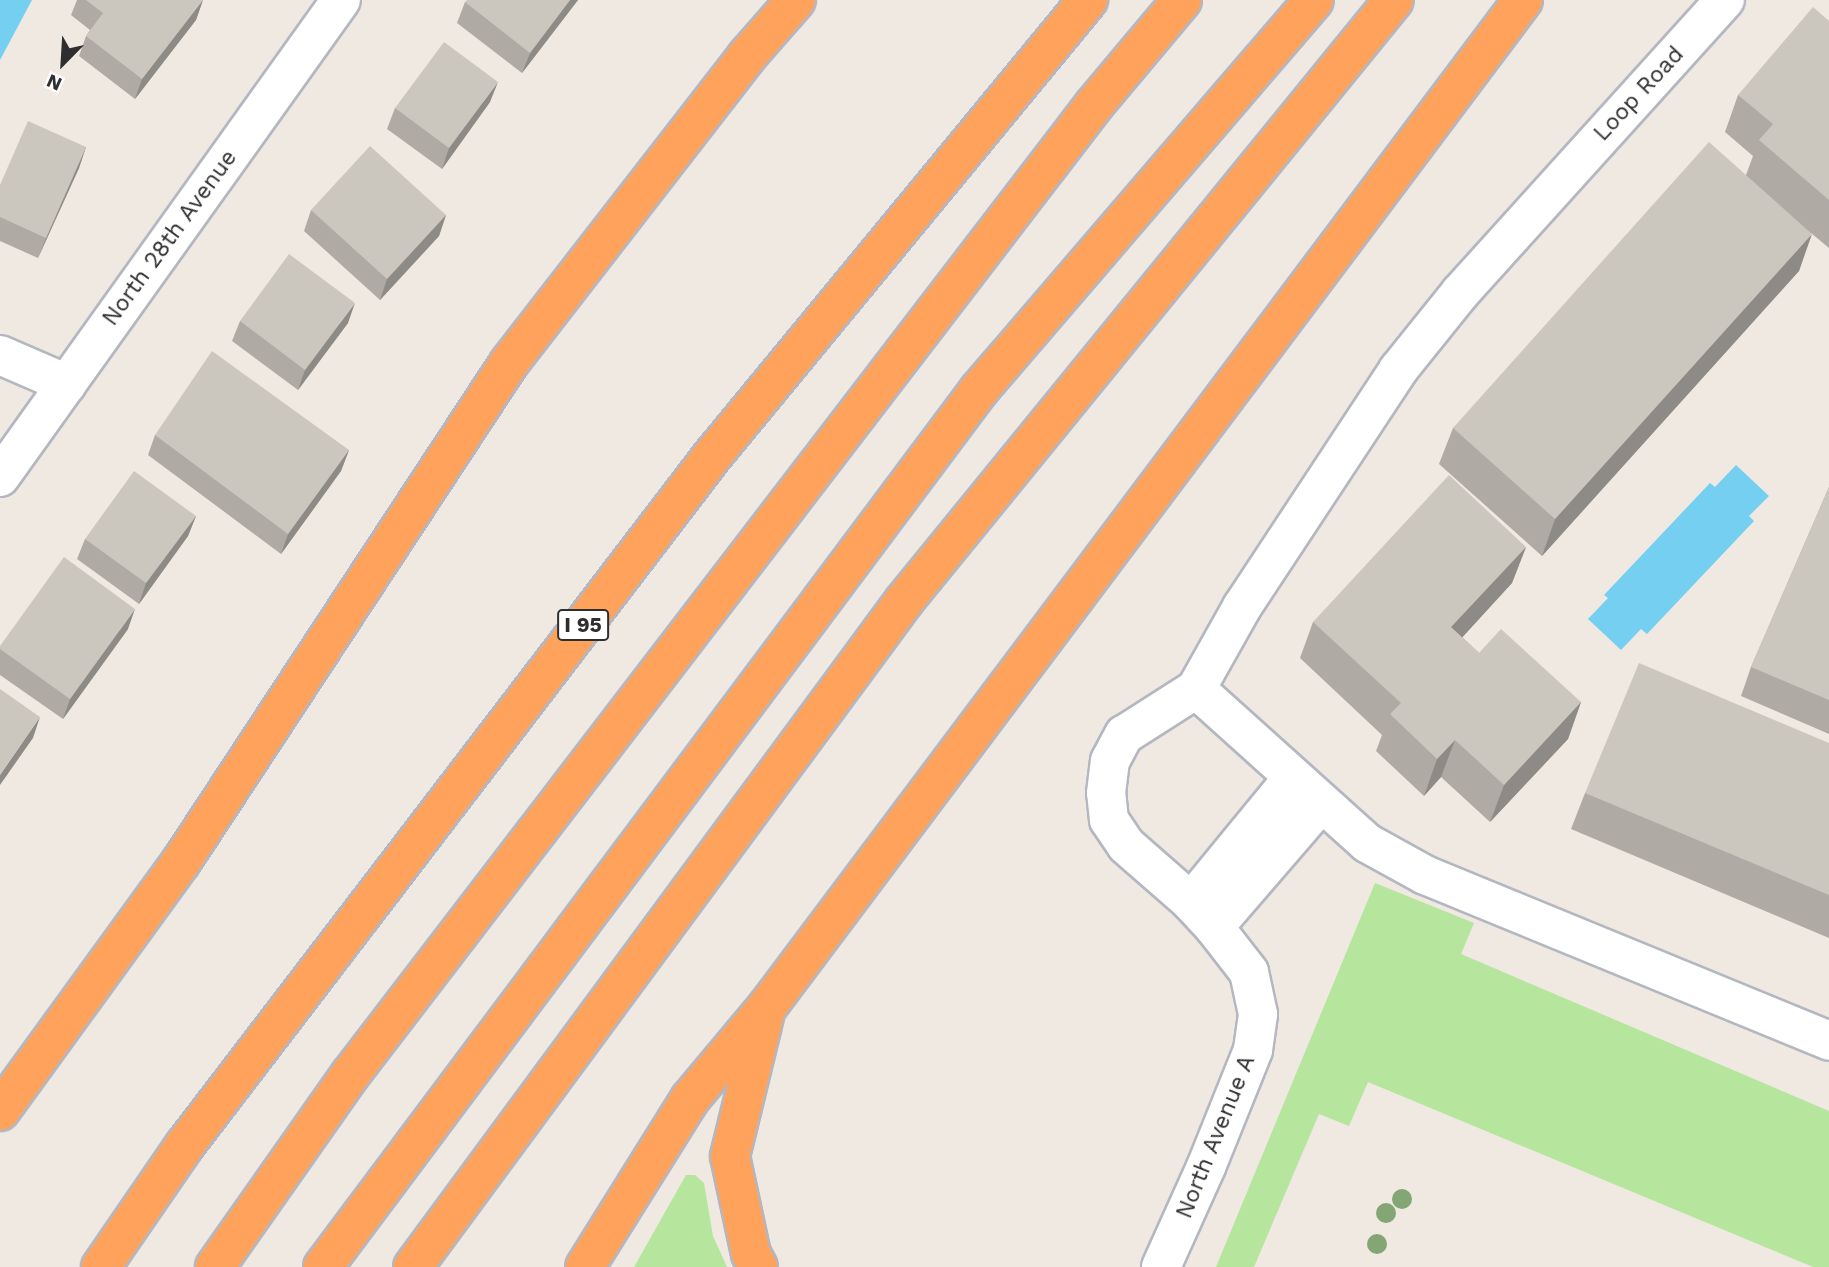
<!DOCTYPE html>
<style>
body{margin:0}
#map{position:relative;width:1829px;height:1267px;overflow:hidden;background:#efe9e1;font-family:"Work Sans",sans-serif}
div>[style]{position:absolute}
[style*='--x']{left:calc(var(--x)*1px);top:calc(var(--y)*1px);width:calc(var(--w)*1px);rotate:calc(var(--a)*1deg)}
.green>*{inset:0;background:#b6e59e}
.water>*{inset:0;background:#75cff0}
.roads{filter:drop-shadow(2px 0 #b4b7c1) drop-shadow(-2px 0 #b4b7c1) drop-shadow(0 2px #b4b7c1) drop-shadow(0 -2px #b4b7c1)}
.minor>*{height:38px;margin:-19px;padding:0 19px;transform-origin:19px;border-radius:19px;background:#fff}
.highway>*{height:38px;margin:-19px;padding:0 19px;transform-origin:19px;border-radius:19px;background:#ffa35c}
.trees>*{width:20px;height:20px;margin:-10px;border-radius:50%;background:#84a574}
.wall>*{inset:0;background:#afaba4}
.shaded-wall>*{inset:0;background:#8e8b86}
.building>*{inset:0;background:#cbc7bf}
span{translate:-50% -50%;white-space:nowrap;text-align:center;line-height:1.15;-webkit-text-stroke:6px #fff;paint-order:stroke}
.shield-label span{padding:2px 5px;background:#fff;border:2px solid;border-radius:5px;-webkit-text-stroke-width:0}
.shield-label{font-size:21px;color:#2e2e2e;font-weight:700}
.street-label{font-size:23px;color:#2e2e2e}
.north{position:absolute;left:28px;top:28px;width:70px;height:70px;-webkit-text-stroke:5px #fff;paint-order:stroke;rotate:204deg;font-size:19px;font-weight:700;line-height:28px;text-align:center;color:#2e2e2e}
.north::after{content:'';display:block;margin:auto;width:24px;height:32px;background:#2e2e2e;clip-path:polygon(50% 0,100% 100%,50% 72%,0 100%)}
</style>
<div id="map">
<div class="green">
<div style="clip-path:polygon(1375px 883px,1474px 923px,1461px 954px,1829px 1111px,1829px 1267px,1813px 1267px,1368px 1082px,1349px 1126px,1319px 1114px,1254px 1267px,1216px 1267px)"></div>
<div style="clip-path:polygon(686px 1175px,695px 1175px,704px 1183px,713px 1236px,727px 1267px,634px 1267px)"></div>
</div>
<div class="water">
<div style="clip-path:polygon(0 0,32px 0,0 60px)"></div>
<div style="clip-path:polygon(1736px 465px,1769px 496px,1749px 516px,1754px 521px,1647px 634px,1641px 629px,1621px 650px,1588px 619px,1608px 598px,1604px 595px,1710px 483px,1715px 487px)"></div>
</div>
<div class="roads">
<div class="minor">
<div style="--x:0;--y:355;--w:73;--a:23.4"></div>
<div style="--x:0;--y:477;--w:586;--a:-54.44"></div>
<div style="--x:1196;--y:689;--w:230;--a:42"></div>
<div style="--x:1367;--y:843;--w:66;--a:28.9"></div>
<div style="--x:1425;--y:875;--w:437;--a:22.3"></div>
<div style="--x:1191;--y:902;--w:161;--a:-50.6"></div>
<div style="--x:1214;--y:927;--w:164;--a:-49.2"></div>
<div style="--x:1161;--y:1267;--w:110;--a:-65.8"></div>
<div style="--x:1206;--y:1167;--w:126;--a:-68.1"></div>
<div style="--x:1253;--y:1050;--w:36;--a:-82"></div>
<div style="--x:1258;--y:1014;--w:43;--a:-102.1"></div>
<div style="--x:1249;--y:972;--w:57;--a:-127.9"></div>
<div style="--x:1214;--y:927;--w:34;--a:-133"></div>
<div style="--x:1191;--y:902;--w:86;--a:-138.8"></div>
<div style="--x:1126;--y:845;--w:30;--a:-124"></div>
<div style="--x:1109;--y:820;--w:27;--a:-96"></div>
<div style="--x:1106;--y:793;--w:32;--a:-83"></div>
<div style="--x:1110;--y:761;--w:30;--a:-62"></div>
<div style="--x:1124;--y:735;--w:85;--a:-32.6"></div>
<div style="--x:1196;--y:689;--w:94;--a:-60.7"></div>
<div style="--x:1242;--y:607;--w:284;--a:-56.6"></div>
<div style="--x:1398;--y:370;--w:99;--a:-51.2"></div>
<div style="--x:1460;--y:293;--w:395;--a:-47.9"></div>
</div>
<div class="highway">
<div style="--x:0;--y:1111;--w:308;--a:-54"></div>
<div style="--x:181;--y:862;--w:597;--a:-56.68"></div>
<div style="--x:509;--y:363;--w:388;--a:-52.2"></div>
<div style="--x:747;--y:56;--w:74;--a:-48.8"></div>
<div style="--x:101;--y:1267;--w:148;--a:-55.5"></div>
<div style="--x:185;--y:1145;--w:869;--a:-52.58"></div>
<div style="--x:713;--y:455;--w:590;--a:-50.51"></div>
<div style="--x:215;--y:1267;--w:235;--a:-54.9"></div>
<div style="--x:350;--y:1075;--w:1222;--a:-52.51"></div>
<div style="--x:1094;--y:105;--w:137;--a:-50"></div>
<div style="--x:323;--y:1267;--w:1095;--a:-53.2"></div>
<div style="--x:979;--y:390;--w:514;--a:-49.34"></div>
<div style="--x:413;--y:1267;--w:827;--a:-53.6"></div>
<div style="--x:904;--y:601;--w:775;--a:-50.81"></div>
<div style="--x:585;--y:1267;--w:198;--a:-58"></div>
<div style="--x:690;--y:1099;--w:120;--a:-50.1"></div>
<div style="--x:767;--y:1007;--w:1259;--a:-53.1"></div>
<div style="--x:758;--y:1267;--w:15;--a:-118"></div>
<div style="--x:751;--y:1254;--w:100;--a:-102.1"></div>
<div style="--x:730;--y:1156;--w:144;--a:-76.3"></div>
</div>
</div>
<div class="trees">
<div style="left:1402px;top:1199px"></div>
<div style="left:1386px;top:1213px"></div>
<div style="left:1377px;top:1244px"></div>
</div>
<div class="wall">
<div style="clip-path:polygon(77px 0,203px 0,196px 20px,135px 99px,79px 56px,86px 36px,90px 30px,71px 15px)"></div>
<div style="clip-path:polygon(578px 0,522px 73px,457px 23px,465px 2px)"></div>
<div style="clip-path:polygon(1829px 21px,1829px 248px,1811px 233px,1799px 271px,1542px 556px,1439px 464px,1453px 428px,1746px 175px,1753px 156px,1725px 132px,1738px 95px)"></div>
<div style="clip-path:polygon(490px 102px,442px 169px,387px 129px,395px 108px)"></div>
<div style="clip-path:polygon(86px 147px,79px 168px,38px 258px,0 241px,0 185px)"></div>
<div style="clip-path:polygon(311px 210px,446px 215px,439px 236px,380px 300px,304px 231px)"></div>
<div style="clip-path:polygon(240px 321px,348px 323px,298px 390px,232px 341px)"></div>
<div style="clip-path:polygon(155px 435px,349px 450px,341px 471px,281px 554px,148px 455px)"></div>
<div style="clip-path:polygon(1829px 487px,1829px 734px,1741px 696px,1751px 667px)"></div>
<div style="clip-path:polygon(196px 516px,188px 536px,139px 604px,77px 559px,85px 539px)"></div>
<div style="clip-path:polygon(1526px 547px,1512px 583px,1462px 637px,1479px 653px,1581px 702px,1568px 739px,1490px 822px,1441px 777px,1424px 796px,1376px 751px,1382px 735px,1300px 658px,1313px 622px)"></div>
<div style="clip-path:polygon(128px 629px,63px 719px,0 675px,0 646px)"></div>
<div style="clip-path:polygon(1829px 743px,1829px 938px,1571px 829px,1585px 793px)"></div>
</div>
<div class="shaded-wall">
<div style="clip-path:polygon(203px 0,196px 20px,135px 99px,142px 79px)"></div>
<div style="clip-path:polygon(570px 0,578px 0,522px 73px,530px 53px)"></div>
<div style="clip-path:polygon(498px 82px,490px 102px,442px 169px,449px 148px)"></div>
<div style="clip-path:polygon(86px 147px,79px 168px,38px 258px,46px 238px)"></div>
<div style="clip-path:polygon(446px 215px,439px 236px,380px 300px,387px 279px)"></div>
<div style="clip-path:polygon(1812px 234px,1799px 271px,1542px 556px,1555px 519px)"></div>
<div style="clip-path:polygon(355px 303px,348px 323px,298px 390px,305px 370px)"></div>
<div style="clip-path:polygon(349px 450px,341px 471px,281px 554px,288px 534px)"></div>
<div style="clip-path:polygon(196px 516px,188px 536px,139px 604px,146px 583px)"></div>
<div style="clip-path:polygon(1526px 547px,1512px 583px,1438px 664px,1451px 627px)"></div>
<div style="clip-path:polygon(135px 609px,128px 629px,63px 719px,70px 699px)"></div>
<div style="clip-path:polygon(1581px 702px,1568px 739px,1490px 822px,1504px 785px)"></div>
<div style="clip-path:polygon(40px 717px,33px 738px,0 785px,0 775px)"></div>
<div style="clip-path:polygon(1455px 740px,1441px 777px,1424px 796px,1437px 759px)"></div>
</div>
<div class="building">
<div style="clip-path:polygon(86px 0,203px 0,142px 79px,86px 36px,103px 13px)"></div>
<div style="clip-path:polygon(467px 0,570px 0,530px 53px,465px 2px)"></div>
<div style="clip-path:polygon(1813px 7px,1829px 21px,1829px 200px,1759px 140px,1773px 124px,1738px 95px)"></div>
<div style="clip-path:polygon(444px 42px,498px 82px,449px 148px,395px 108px)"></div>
<div style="clip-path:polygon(28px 121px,86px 147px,46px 238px,0 217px,0 185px)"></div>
<div style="clip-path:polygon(1709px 142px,1812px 234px,1555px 519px,1453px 428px)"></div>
<div style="clip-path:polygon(370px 146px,446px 215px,387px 279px,311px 210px)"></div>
<div style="clip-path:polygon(289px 254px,355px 303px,305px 370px,240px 321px)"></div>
<div style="clip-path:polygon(212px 351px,349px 450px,288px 534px,155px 435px)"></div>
<div style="clip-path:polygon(134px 471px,196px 516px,146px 583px,85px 539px)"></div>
<div style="clip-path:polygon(1449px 475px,1526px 547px,1451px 627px,1479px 653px,1501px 629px,1581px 702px,1504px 785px,1455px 740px,1437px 759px,1390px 714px,1401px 703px,1313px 622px)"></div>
<div style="clip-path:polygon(1829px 487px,1829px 700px,1751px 667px)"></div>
<div style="clip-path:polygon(64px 557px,135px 609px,70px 699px,0 649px,0 646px)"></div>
<div style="clip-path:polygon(1639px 663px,1829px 743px,1829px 895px,1585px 793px)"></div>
<div style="clip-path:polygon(0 689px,40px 717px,0 775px)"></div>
</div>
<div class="shield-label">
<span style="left:583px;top:625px">I 95</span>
</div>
<div class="street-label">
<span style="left:1639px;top:94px;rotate:-47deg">Loop Road</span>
<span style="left:170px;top:238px;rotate:-54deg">North 28th Avenue</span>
<span style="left:1216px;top:1137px;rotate:-68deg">North Avenue A</span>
</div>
<div class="north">N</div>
</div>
